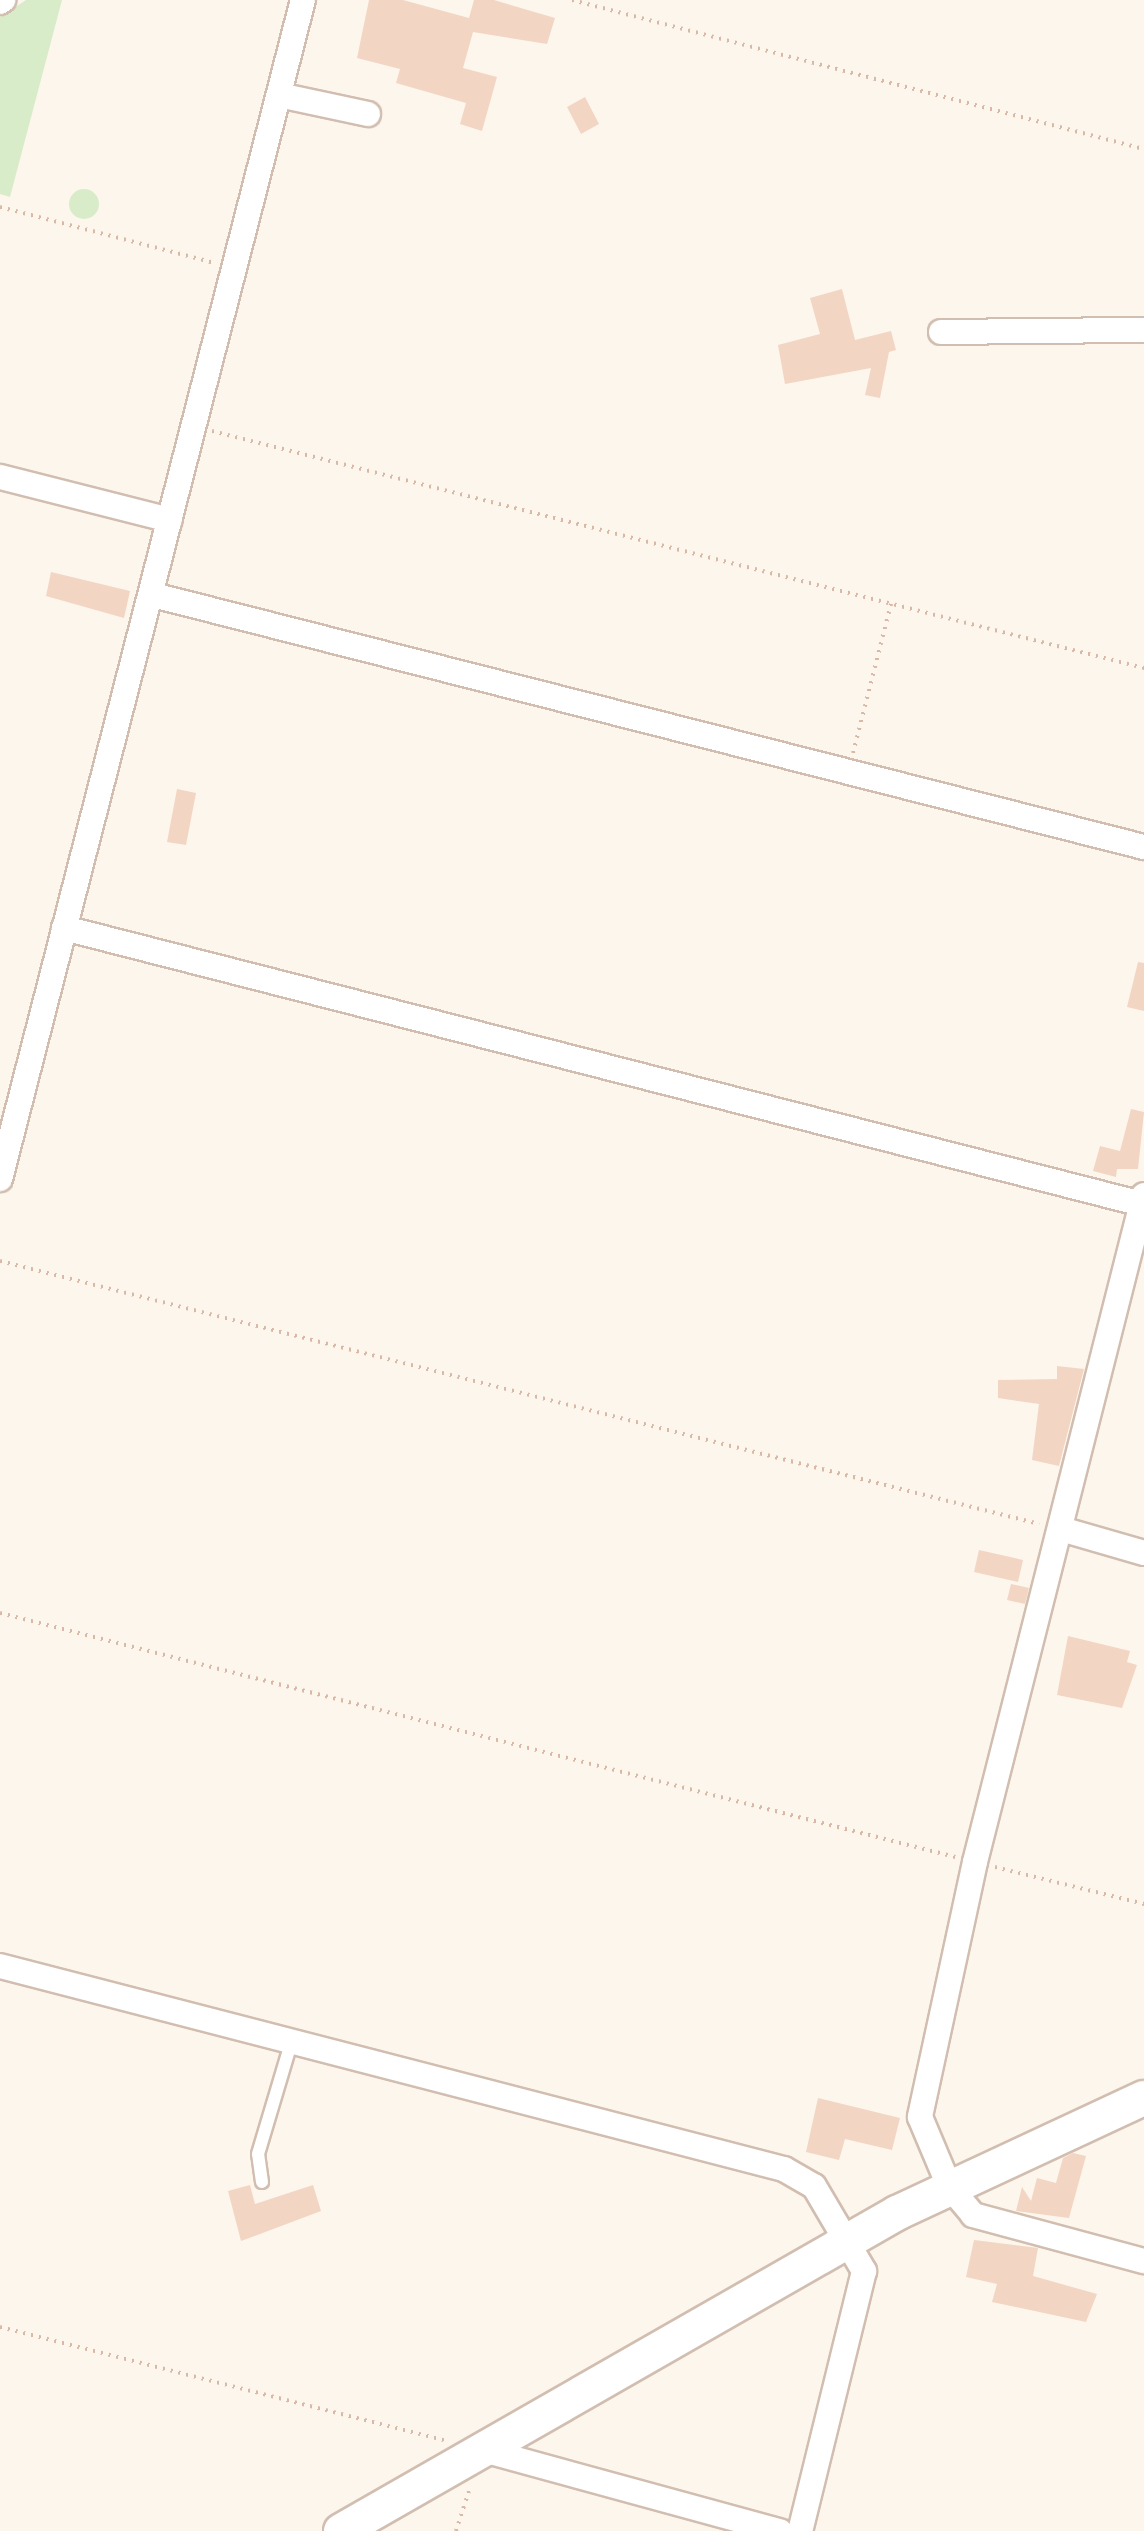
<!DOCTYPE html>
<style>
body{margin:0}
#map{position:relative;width:1144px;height:2531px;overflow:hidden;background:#fdf6ec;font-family:"Public Sans",sans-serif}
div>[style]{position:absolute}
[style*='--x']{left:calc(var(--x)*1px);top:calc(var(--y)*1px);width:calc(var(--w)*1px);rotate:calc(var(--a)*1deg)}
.green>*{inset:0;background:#d8ecc9}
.round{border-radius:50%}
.building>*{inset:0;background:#f3d5c3}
.path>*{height:4px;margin-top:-2px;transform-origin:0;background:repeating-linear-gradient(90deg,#d9b8a5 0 2px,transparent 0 8px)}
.roads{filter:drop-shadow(2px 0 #d1beb0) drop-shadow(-2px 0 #d1beb0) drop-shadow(0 2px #d1beb0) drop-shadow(0 -2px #d1beb0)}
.lane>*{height:12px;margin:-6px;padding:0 6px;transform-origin:6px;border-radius:6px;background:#fff}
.street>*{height:24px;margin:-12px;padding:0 12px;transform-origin:12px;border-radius:12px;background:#fff}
.secondary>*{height:34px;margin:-17px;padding:0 17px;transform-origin:17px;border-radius:17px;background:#fff}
span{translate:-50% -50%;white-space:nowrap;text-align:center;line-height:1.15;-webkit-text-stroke:7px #fffaf3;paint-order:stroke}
</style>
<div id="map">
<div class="green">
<div style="clip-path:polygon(26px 0,62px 0,10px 197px,0 194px,0 17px)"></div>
<div class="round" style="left:69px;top:189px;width:30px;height:30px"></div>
</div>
<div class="building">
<div style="clip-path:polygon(369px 0,403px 0,469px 18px,474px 0,494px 0,555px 18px,547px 44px,473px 32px,463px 68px,497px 77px,482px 131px,460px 124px,466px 103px,396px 83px,400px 69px,357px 58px)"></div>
<div style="clip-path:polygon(585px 97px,599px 124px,581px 134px,567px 107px)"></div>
<div style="clip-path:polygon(842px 289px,855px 340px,891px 331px,896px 350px,889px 352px,880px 398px,865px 395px,871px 368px,785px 384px,778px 345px,820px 334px,810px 298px)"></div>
<div style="clip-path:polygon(51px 572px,130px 591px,124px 618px,46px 596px)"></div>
<div style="clip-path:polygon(177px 789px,196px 793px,186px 845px,167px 842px)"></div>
<div style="clip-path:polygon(1138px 962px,1144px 963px,1144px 1011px,1127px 1007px)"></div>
<div style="clip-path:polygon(1131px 1109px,1144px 1112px,1138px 1169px,1117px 1169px,1116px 1177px,1093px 1171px,1100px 1146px,1120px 1151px)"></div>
<div style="clip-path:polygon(1057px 1366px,1084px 1369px,1059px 1466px,1032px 1460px,1039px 1404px,998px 1398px,998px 1380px,1057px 1379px)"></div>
<div style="clip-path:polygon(979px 1550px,1023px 1560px,1018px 1582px,974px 1572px)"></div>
<div style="clip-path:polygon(1011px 1584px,1029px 1588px,1025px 1604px,1007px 1600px)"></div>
<div style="clip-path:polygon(1068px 1636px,1130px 1651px,1127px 1662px,1137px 1665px,1122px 1708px,1057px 1695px)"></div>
<div style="clip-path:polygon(818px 2098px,900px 2118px,892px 2150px,845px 2139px,839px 2160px,806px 2152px)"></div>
<div style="clip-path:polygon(1073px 2153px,1086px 2156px,1069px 2218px,1016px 2211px,1022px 2187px,1031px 2201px,1037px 2178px,1056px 2183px,1063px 2158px)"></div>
<div style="clip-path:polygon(250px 2185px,255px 2204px,313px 2185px,321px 2211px,241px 2241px,228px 2191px)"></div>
<div style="clip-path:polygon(974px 2240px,1038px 2248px,1033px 2276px,1097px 2294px,1086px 2322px,992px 2302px,997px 2284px,966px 2277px)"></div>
</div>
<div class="path">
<div style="--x:572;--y:0;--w:591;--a:14.6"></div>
<div style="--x:0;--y:207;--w:222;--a:14.6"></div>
<div style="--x:212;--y:431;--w:962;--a:14.27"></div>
<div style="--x:853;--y:753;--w:154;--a:-75.7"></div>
<div style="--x:0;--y:1261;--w:1072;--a:14.2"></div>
<div style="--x:0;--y:1613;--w:986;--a:14.33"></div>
<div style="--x:995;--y:1867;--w:154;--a:13.9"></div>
<div style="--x:0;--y:2327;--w:461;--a:14.3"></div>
<div style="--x:456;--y:2531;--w:45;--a:-72"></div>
</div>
<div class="roads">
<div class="lane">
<div style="--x:262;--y:2182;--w:28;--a:-98"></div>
<div style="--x:258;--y:2154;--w:116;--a:-73.4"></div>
</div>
<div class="street">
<div style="--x:0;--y:2;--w:4;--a:-34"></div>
<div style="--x:279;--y:95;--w:91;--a:12.1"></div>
<div style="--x:941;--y:332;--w:203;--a:-0.6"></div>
<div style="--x:0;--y:477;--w:175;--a:14.2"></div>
<div style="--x:153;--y:595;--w:1023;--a:14.27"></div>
<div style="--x:64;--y:928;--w:1113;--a:14.36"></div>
<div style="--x:0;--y:1179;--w:1217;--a:-75.59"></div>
<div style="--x:1144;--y:1195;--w:688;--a:104.22"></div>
<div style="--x:975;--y:1862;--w:261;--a:102.2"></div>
<div style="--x:920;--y:2117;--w:75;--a:67.2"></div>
<div style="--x:949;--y:2186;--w:38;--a:50"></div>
<div style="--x:973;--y:2215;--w:177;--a:15.1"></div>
<div style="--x:1061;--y:1529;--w:86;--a:16.1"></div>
<div style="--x:0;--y:1966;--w:810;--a:14.52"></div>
<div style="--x:784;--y:2169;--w:34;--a:30"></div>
<div style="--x:814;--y:2186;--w:99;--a:59.5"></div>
<div style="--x:864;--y:2271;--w:268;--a:103.8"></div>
<div style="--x:483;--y:2450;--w:308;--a:15.3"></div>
</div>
<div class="secondary">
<div style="--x:341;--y:2531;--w:641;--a:-29.77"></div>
<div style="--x:897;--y:2213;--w:272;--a:-25"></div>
</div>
</div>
</div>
